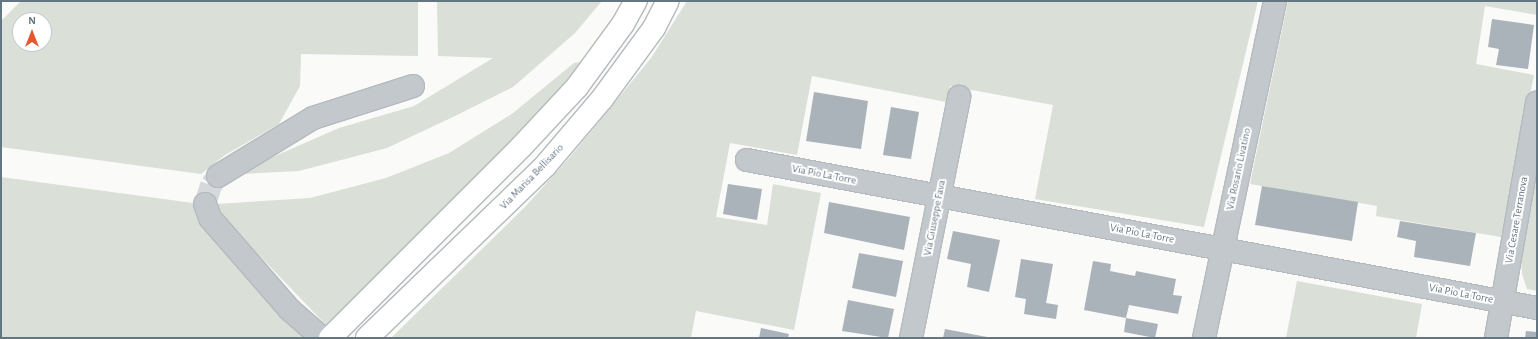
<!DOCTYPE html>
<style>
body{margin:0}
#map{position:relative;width:1538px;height:339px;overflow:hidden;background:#fafaf8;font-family:"Alegreya Sans",sans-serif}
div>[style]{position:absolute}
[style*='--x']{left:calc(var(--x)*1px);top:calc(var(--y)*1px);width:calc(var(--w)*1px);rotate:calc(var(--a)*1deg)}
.green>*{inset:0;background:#dadfd7}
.building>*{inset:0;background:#aab3b9}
.minor-tunnel>*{height:22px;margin-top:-11px;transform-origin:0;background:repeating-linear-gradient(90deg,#d5d9db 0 22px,transparent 0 33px)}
.roads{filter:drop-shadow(1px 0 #b5babe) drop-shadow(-1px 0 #b5babe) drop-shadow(0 1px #b5babe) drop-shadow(0 -1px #b5babe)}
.minor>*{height:22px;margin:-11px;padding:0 11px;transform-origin:11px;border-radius:11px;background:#c3c8cc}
.major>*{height:22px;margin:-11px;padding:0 11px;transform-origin:11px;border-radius:11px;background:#fff}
span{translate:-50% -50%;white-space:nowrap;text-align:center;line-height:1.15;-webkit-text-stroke:4px #fff;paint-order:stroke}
.street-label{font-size:11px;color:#657683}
.frame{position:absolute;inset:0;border:2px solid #657683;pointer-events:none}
.north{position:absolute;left:12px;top:12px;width:40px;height:40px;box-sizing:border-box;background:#fff;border:1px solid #c1c8cd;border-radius:50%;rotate:0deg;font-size:11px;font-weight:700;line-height:16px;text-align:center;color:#657683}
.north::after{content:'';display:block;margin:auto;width:14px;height:18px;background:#e4572e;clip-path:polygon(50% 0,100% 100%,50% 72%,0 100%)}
</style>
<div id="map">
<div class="green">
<div style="clip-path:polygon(evenodd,21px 1px,418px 1px,418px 56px,301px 54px,300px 86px,279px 124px,225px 155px,201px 174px,1px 147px,1px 21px,21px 1px,20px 20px,44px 20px,44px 44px,20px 44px,20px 20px)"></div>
<div style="clip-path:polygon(437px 1px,602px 1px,575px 33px,513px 87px,453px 117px,387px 148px,299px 171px,242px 174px,252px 166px,339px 128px,414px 106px,493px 58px,438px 56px)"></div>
<div style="clip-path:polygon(687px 1px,1258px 1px,1204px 227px,1035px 199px,1053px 105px,950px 86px,946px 102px,812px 76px,797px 155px,730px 143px,716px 217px,767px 225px,773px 184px,821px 193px,794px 330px,696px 311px,691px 338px,391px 338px,525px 207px,570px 157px,651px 58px)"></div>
<div style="clip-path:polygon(1288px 1px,1537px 1px,1537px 15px,1485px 6px,1476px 64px,1534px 75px,1501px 237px,1376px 216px,1377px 206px,1250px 184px)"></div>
<div style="clip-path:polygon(581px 62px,541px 113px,474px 182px,326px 325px,231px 226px,216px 204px,310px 198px,386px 178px,449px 153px,513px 113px,574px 63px)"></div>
<div style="clip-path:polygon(1537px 154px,1537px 291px,1527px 289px,1522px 274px,1521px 254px)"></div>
<div style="clip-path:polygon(1px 177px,193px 203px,216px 240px,305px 338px,1px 338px)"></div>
<div style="clip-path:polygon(1297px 281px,1422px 304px,1416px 338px,1286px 338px)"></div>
</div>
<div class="building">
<div style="clip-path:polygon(1492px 19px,1534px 25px,1528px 69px,1496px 65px,1499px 49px,1488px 47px)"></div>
<div style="clip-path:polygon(814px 92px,868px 101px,861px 149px,806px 141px)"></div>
<div style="clip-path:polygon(891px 107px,919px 112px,911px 159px,883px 155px)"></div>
<div style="clip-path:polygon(728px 184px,762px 189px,757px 220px,723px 214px)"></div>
<div style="clip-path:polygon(1262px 186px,1358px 202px,1352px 241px,1255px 225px)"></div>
<div style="clip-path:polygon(829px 202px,910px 217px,904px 250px,824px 233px)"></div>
<div style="clip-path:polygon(1400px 221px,1476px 233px,1470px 266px,1414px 257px,1416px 241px,1397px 237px)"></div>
<div style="clip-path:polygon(953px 231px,1000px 240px,989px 292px,967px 287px,971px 264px,947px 259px)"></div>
<div style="clip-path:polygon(859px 253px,903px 261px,896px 297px,852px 288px)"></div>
<div style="clip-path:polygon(1021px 259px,1053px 264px,1046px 303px,1058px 305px,1056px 319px,1024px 314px,1026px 299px,1015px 297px)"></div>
<div style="clip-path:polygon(1093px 261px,1111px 264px,1110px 271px,1135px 276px,1136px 271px,1176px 279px,1173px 295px,1182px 296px,1178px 314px,1129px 305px,1126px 318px,1084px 310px)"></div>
<div style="clip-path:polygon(848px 300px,894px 309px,888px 338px,842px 331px)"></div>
<div style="clip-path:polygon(1126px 318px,1158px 324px,1155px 338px,1124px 332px)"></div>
<div style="clip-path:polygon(761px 328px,789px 334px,788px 338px,759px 338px)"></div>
<div style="clip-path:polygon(945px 329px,987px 337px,987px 338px,943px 338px)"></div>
<div style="clip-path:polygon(1526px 331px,1537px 332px,1537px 338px,1525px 338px)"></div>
</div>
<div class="minor-tunnel">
<div style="--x:205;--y:204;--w:20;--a:-72"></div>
<div style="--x:211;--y:185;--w:11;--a:-52"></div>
</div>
<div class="roads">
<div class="minor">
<div style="--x:747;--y:160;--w:804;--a:10.61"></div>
<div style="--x:218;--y:176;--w:111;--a:-31.4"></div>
<div style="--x:313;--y:118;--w:105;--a:-17.7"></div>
<div style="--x:205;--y:204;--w:15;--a:70"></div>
<div style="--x:210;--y:218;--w:121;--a:49"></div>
<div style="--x:289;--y:309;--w:44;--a:41.3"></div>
<div style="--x:911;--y:338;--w:246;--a:-78.7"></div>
<div style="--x:1204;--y:338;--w:344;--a:-78.1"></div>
<div style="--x:1496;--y:338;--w:239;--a:-80.1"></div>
</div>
<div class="major">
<div style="--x:330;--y:338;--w:272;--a:-45"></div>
<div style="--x:522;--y:146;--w:81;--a:-47"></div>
<div style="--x:577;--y:87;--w:78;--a:-53.9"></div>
<div style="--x:623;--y:24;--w:26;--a:-61"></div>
<div style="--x:367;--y:338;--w:248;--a:-44"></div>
<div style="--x:545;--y:166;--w:88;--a:-49.6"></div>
<div style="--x:602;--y:99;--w:88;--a:-53.8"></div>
<div style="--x:654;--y:28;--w:30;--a:-63"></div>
</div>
</div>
<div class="street-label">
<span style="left:1239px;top:169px;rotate:-78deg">Via Rosario Livatino</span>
<span style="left:824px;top:175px;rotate:11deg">Via Pio La Torre</span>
<span style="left:532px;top:177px;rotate:-46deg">Via Marisa Bellisario</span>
<span style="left:935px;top:218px;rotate:-79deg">Via Giuseppe Fava</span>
<span style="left:1517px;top:220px;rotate:-80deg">Via Cesare Terranova</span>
<span style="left:1142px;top:234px;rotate:11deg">Via Pio La Torre</span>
<span style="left:1461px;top:294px;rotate:11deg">Via Pio La Torre</span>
</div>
<div class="frame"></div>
<div class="north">N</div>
</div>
